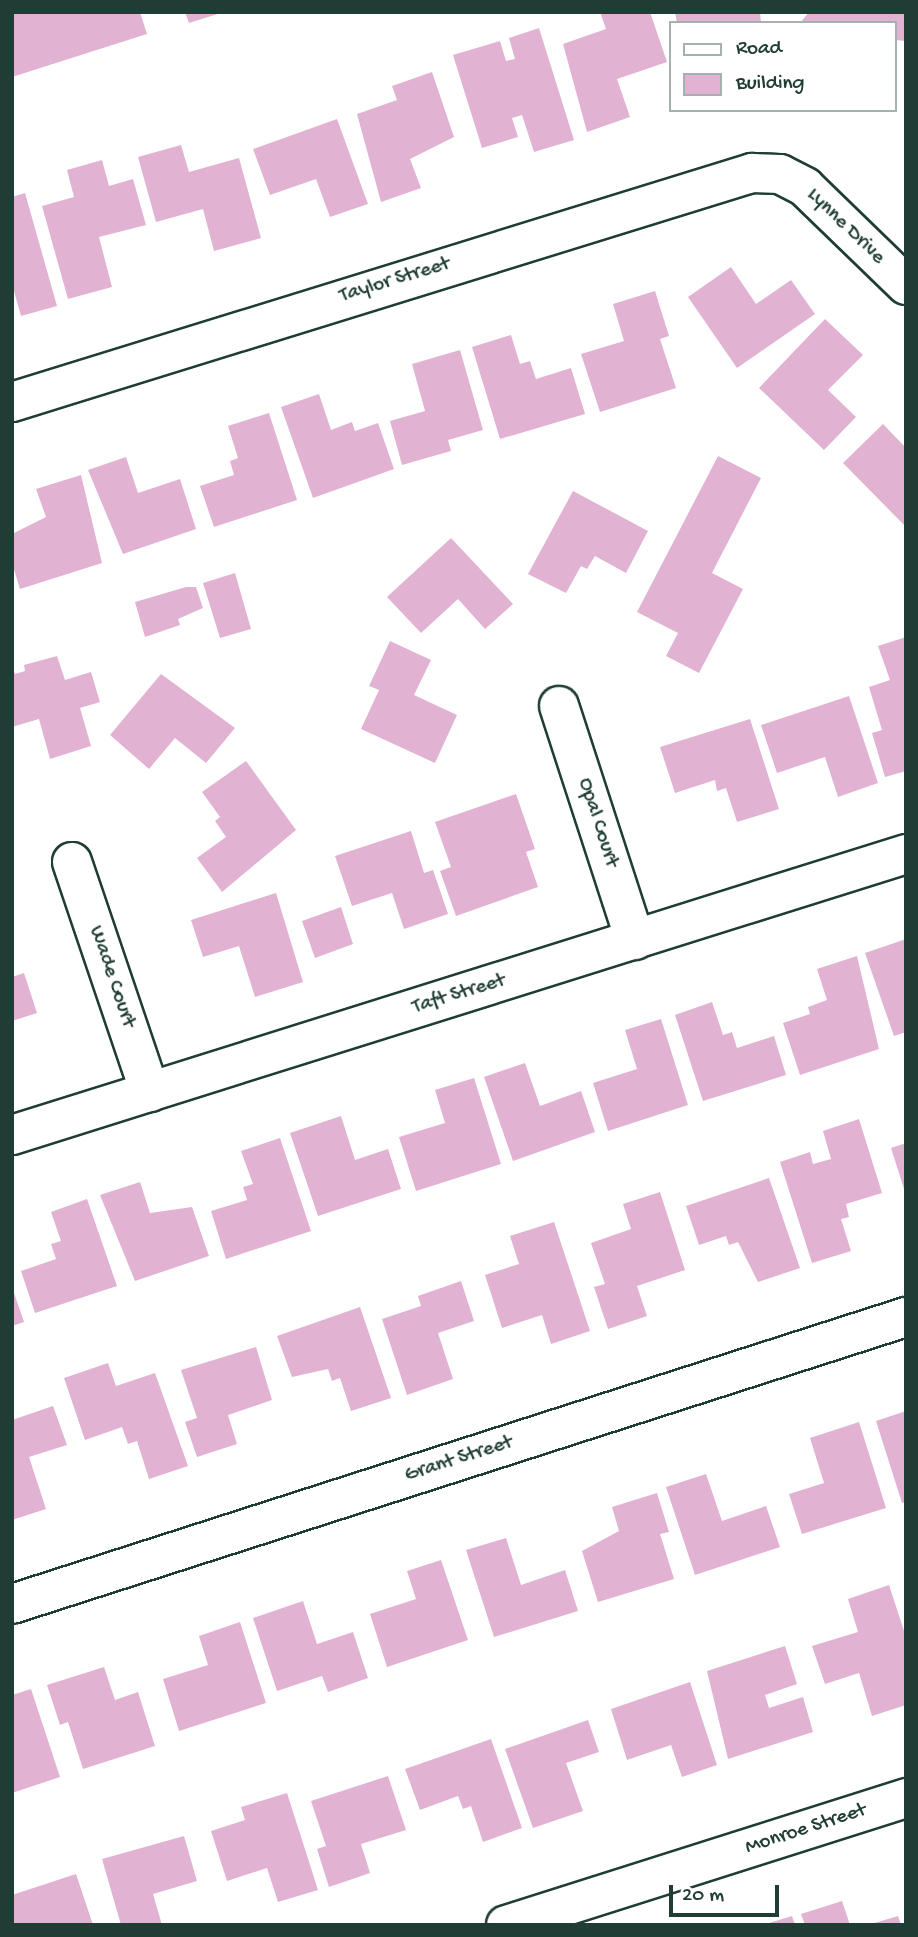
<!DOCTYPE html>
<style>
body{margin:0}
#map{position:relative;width:918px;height:1937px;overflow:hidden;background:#fff;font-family:"Gochi Hand",sans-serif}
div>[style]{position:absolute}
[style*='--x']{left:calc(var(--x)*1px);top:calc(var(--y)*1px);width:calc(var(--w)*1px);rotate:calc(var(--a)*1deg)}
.building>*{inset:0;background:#e2b2d3}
.roads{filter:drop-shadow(2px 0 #1f3d34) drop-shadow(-2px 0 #1f3d34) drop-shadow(0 2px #1f3d34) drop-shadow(0 -2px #1f3d34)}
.minor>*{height:38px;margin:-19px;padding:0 19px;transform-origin:19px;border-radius:19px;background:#fff}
span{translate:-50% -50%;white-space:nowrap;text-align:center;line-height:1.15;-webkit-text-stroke:7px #fff;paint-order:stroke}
.street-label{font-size:21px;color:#1f3d34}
.frame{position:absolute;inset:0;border:14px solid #1f3d34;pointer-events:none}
.legend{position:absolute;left:669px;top:21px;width:228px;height:91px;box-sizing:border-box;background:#fff;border:2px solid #a5b1ae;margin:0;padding:9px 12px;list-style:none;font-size:21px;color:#1f3d34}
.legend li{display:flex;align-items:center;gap:14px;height:35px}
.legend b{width:35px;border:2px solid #a5b1ae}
.scale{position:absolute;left:669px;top:1885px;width:110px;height:32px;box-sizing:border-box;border:4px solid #1f3d34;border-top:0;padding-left:9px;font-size:21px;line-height:24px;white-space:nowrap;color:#1f3d34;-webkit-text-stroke:5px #fff;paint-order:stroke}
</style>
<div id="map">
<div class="building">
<div style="clip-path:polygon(12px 12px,140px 12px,147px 34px,12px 77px)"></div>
<div style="clip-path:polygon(185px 12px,221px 12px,221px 13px,189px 23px)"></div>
<div style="clip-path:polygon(600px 12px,650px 12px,667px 62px,617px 79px,630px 117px,587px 132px,563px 44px,606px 29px)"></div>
<div style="clip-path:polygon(675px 12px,760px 12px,761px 23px,677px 23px)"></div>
<div style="clip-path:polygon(809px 12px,906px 12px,906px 41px,895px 40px,895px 23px,800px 23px)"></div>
<div style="clip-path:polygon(539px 28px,574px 140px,534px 152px,522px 115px,512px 118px,518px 137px,482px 148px,453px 55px,500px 41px,506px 61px,515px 59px,509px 38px)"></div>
<div style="clip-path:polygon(432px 72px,454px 137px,410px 159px,421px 188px,381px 202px,357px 114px,397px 100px,392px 86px)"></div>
<div style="clip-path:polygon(337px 119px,368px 204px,330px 217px,316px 179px,270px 195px,253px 149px)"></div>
<div style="clip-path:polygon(181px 145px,189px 172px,239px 158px,261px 238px,214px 251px,203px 209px,156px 222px,138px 157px)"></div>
<div style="clip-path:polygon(102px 160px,109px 186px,133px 179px,146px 225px,99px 237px,112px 287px,68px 299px,42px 206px,74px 197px,67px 170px)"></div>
<div style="clip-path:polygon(25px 193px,57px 306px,21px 316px,12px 284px,12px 197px)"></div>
<div style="clip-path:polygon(731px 267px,756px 304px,791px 280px,815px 314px,737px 368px,688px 297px)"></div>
<div style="clip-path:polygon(655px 291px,669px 336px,660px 339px,676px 388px,600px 412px,581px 354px,624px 341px,613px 304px)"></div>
<div style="clip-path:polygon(825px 319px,863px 355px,828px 390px,856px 417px,824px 450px,759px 388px)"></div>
<div style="clip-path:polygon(511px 335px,520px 364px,530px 361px,536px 379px,571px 368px,585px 414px,500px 439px,472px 347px)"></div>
<div style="clip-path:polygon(460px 350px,483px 430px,448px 440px,451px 451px,402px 465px,390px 421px,425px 411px,412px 364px)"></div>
<div style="clip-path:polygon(319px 394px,331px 430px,352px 422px,355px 431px,378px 423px,394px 469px,313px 498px,281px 407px)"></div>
<div style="clip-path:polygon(269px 413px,297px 500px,214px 527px,200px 486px,234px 475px,230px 461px,238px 458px,228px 426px)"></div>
<div style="clip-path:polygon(883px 424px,906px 448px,906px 527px,843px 463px)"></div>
<div style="clip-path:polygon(718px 456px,761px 478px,712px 573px,743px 589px,699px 673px,666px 656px,678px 633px,637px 612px)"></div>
<div style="clip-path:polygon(126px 457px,138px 493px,180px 479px,196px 529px,123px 554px,88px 470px)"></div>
<div style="clip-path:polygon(81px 475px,102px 563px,20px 589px,12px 563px,12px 534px,46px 517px,36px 489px)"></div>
<div style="clip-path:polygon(573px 491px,648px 531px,626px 573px,595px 556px,587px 569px,581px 566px,566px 593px,528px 574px)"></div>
<div style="clip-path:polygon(451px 538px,513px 604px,485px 629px,458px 599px,421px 633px,387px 597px)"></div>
<div style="clip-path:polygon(235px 573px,251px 629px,220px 638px,203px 583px)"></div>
<div style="clip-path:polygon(186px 587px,196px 587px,203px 608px,178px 619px,180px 625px,145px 637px,135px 602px)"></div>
<div style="clip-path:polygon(906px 637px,906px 771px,885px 777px,872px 733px,882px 730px,869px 687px,890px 680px,878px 646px)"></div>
<div style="clip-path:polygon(390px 641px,431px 660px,414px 695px,457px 715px,435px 763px,361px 729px,379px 690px,369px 686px)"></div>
<div style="clip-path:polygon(57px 656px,65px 680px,91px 672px,100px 702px,80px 708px,91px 746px,50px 759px,39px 719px,12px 727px,12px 666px,15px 674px,25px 671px,24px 665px)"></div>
<div style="clip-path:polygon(161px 674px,235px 728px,206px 763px,175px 738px,149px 769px,110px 735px)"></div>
<div style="clip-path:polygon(849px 696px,878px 783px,838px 797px,825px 757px,777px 773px,761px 725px)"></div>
<div style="clip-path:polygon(750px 719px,779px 809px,737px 822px,726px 788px,717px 791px,715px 780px,675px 793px,660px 747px)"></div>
<div style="clip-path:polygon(246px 761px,296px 830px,222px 892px,197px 858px,226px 837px,215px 821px,220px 817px,202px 792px)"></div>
<div style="clip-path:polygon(516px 794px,535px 849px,526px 852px,538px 887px,456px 916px,440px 871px,451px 867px,435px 822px)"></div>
<div style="clip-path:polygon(411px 831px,424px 873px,433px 870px,448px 914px,404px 929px,392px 893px,352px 906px,335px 856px)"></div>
<div style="clip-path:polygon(276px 893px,303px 982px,255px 997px,239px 946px,203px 957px,191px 920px)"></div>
<div style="clip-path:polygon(341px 907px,353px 944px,315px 958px,302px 921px)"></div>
<div style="clip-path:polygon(906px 939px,906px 1032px,894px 1036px,865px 953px)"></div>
<div style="clip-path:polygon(857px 956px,879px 1049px,800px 1075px,783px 1023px,810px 1014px,808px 1007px,827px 1000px,817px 969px)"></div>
<div style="clip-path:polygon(24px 973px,37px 1013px,12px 1021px,12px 977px)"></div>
<div style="clip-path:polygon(712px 1002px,723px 1035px,732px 1032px,737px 1048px,774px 1036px,786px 1075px,703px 1101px,675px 1015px)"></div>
<div style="clip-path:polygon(661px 1019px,688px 1105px,608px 1131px,593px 1083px,637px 1069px,625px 1030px)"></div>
<div style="clip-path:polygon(525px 1063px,540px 1106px,581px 1091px,595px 1132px,513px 1161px,484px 1077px)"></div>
<div style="clip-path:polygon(474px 1078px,501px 1164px,416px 1191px,399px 1137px,445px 1123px,435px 1090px)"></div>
<div style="clip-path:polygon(341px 1116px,355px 1160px,388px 1149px,401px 1189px,318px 1216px,290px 1133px)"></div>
<div style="clip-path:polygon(859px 1119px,882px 1193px,846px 1204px,849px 1217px,841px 1219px,851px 1251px,812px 1263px,780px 1162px,810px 1152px,813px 1164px,831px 1159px,823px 1131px)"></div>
<div style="clip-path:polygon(280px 1138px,311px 1231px,226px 1259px,211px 1211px,247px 1200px,243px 1187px,253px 1184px,241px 1151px)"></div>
<div style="clip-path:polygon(906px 1143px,906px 1192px,905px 1192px,891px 1148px)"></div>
<div style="clip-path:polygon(769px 1178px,800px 1268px,758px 1282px,738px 1242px,729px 1245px,726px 1236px,699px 1245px,686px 1206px)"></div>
<div style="clip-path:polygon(140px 1182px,150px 1213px,192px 1207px,209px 1256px,135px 1281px,100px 1195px)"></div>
<div style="clip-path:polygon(660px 1192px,685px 1270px,637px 1286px,647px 1316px,608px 1329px,594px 1287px,605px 1284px,591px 1243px,631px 1229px,623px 1204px)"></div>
<div style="clip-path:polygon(87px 1199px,117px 1286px,35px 1313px,21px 1271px,56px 1259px,51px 1244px,61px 1241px,51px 1212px)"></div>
<div style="clip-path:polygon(554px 1222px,590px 1331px,551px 1344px,542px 1315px,502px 1328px,485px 1275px,519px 1264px,510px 1236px)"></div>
<div style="clip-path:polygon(461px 1281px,474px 1321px,438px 1333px,453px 1379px,407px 1395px,382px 1319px,421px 1306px,418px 1296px)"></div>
<div style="clip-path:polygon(12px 1287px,24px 1322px,12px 1326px)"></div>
<div style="clip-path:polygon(360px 1307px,391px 1398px,351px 1411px,340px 1378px,332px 1381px,328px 1369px,292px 1377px,277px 1336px)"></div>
<div style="clip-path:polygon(256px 1347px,272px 1400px,228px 1415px,237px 1444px,197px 1457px,185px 1422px,197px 1418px,181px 1370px)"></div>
<div style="clip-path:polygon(108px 1363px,116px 1386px,155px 1373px,188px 1466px,149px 1479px,137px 1441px,128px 1444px,122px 1427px,85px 1440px,64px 1378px)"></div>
<div style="clip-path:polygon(53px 1406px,67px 1445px,29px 1457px,46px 1509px,12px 1520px,12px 1420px)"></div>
<div style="clip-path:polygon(906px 1411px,906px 1502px,902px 1503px,876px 1421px)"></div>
<div style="clip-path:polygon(859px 1422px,886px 1508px,802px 1534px,789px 1494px,824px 1483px,810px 1438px)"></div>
<div style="clip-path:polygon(706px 1474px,722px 1521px,766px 1506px,780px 1547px,695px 1575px,666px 1487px)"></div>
<div style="clip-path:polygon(657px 1493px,669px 1532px,660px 1534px,674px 1579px,598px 1602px,582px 1551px,619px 1531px,612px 1507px)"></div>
<div style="clip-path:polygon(506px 1538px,521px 1585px,565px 1570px,578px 1611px,494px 1637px,466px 1550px)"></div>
<div style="clip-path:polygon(441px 1560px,468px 1640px,387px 1667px,370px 1614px,416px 1599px,407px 1571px)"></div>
<div style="clip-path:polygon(889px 1585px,906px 1637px,906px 1705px,872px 1716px,859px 1673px,825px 1684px,812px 1646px,858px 1632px,848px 1599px)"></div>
<div style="clip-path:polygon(303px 1601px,317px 1644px,353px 1632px,368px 1678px,328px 1692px,322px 1676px,277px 1691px,253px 1618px)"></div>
<div style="clip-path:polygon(240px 1622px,266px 1703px,179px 1731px,163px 1679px,208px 1665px,199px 1636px)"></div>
<div style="clip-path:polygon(785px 1646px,797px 1684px,765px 1695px,769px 1708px,803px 1697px,813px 1732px,728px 1759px,707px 1671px)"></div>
<div style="clip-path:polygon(104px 1667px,115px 1700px,138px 1692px,155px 1746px,83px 1769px,68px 1722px,60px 1725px,47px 1685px)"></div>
<div style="clip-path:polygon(690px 1682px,717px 1765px,682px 1777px,671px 1745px,627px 1760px,611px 1709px)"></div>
<div style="clip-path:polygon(31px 1689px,60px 1777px,12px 1793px,12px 1695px)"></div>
<div style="clip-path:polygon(588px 1720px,599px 1752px,566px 1763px,583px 1811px,533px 1828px,505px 1749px)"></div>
<div style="clip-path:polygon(491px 1739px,522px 1828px,483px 1842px,471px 1806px,463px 1809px,458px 1796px,420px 1810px,405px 1769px)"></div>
<div style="clip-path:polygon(388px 1776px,406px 1830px,361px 1844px,370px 1873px,329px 1887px,317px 1849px,326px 1846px,311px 1801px)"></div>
<div style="clip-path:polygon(287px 1793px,318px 1890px,278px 1902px,267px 1868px,227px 1881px,211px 1831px,245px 1820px,241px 1807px)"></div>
<div style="clip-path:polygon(184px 1836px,197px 1881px,153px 1894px,162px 1925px,121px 1925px,102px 1859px)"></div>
<div style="clip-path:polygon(76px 1874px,93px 1925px,12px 1925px,12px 1895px)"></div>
<div style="clip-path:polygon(842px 1901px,850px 1925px,805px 1925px,801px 1914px)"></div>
<div style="clip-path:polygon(792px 1916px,795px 1925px,766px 1925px,766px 1924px)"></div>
<div style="clip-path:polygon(898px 1916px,901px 1925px,871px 1925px,871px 1924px)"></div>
</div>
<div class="roads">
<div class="minor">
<div style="--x:12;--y:402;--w:775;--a:-17.2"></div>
<div style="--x:752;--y:173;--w:28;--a:2"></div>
<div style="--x:780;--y:174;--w:28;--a:27"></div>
<div style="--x:805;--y:187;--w:141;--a:44.1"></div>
<div style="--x:559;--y:706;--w:246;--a:72"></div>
<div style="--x:72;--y:862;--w:243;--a:71.3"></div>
<div style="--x:12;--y:1135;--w:937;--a:-17.45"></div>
<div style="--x:12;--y:1604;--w:939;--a:-17.8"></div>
<div style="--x:506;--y:1925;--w:420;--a:-17.6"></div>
</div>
</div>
<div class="street-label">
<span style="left:845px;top:227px;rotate:44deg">Lynne Drive</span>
<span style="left:395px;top:281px;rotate:-17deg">Taylor Street</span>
<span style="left:597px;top:823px;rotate:72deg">Opal Court</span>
<span style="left:111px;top:977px;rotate:71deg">Wade Court</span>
<span style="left:459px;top:995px;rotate:-17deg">Taft Street</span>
<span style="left:459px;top:1460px;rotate:-18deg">Grant Street</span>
<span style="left:806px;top:1830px;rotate:-18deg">Monroe Street</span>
</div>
<div class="frame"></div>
<ul class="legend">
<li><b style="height:9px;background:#fff"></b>Road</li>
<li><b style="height:19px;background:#e2b2d3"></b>Building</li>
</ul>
<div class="scale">20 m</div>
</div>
